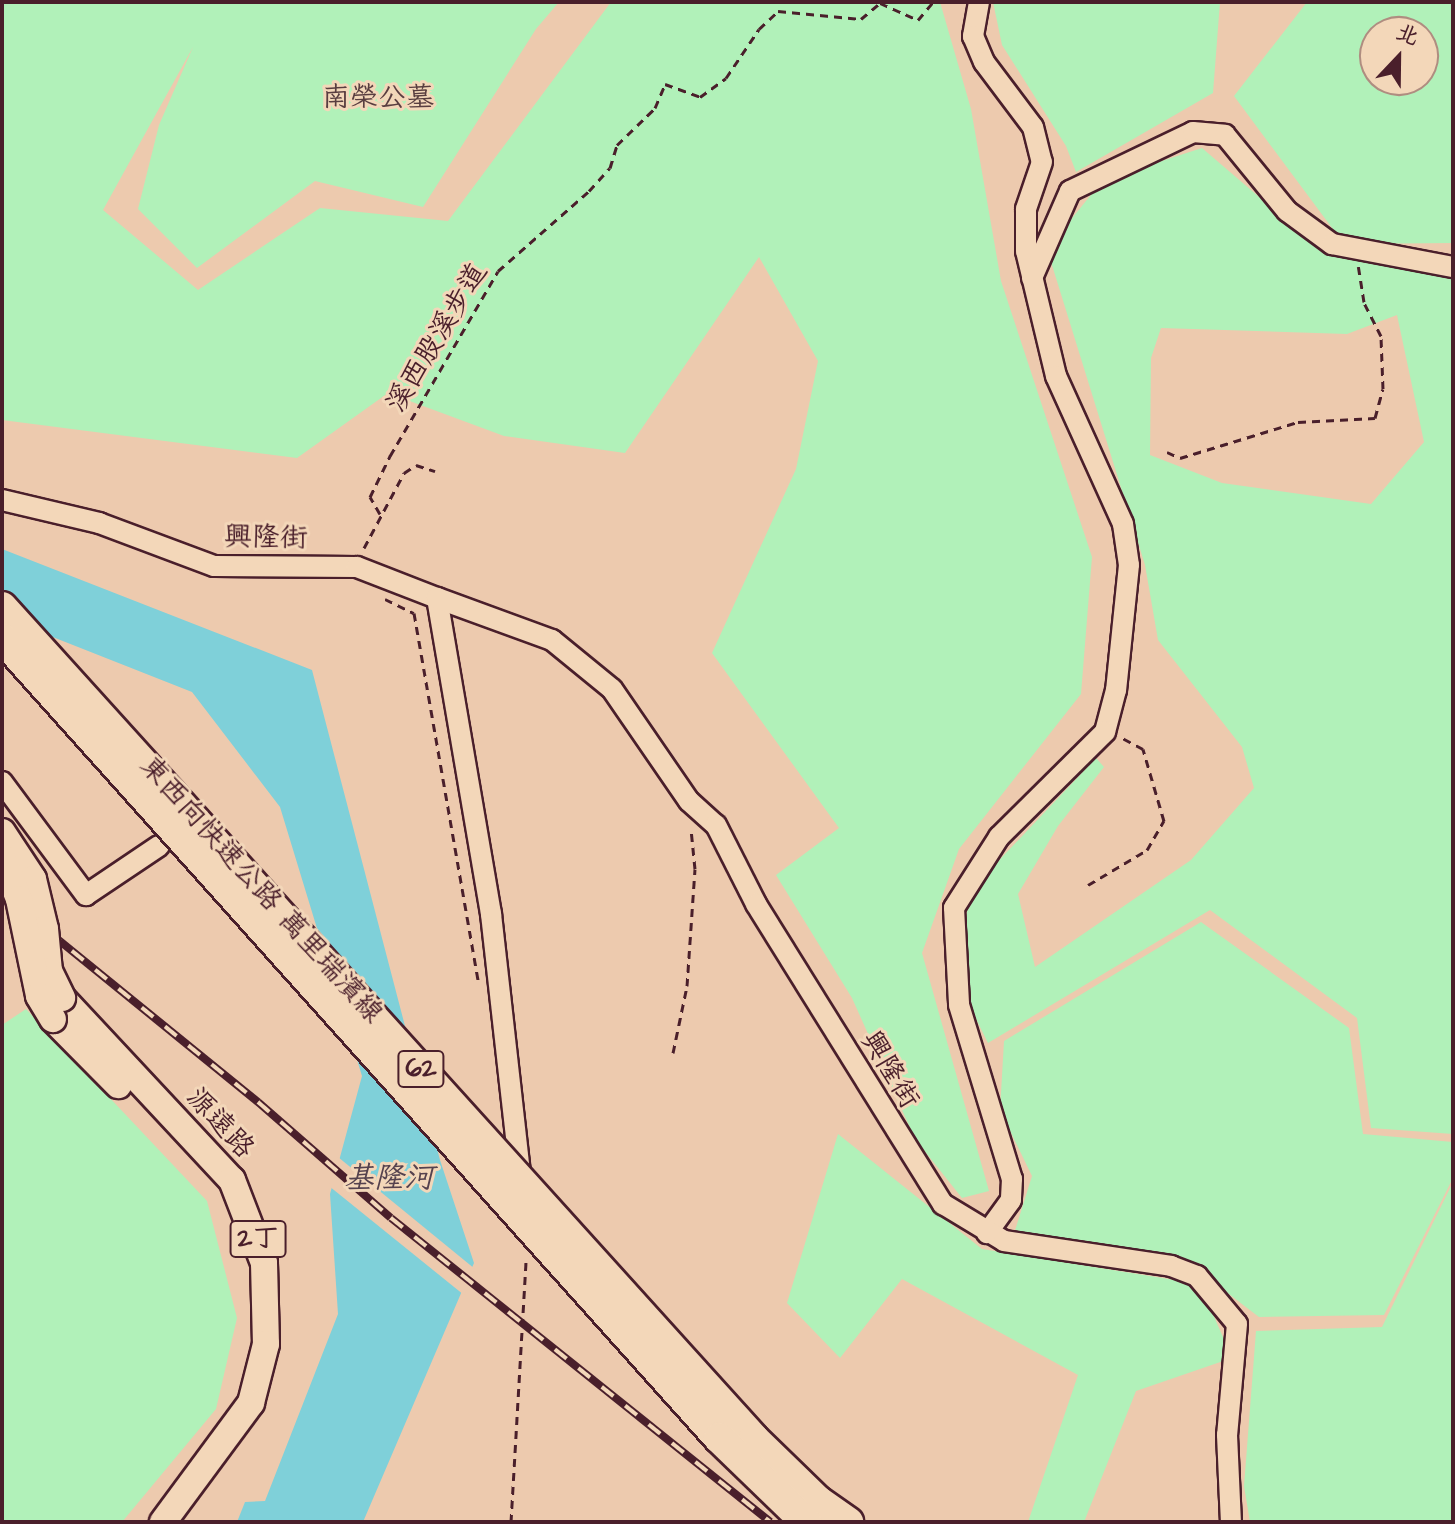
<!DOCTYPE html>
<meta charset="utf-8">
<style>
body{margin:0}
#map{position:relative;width:1455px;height:1524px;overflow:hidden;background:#edcaae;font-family:"Architects Daughter","LXGW WenKai TC",sans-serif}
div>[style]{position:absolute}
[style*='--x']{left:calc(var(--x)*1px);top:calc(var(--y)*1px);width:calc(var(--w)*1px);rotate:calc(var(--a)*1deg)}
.green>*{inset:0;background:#b1f1b9}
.water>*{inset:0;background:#7fd0d9}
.pier>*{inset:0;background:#edcaae}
.path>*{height:3px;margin-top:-1.5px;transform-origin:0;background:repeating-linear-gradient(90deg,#4a1f2b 0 8px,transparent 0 14px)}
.roads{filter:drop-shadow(2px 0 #4a1f2b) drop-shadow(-2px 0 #4a1f2b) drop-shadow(0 2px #4a1f2b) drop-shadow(0 -2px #4a1f2b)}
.minor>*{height:20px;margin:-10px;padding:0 10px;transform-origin:10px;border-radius:10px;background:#f3d7b9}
.major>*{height:26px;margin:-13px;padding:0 13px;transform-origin:13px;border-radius:13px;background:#f3d7b9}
.rail>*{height:8px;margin-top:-4px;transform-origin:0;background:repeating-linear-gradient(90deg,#f3d7b9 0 15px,#4a1f2b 0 30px);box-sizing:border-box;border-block:2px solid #4a1f2b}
.bridges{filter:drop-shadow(2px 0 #4a1f2b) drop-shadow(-2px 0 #4a1f2b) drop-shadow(0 2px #4a1f2b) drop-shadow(0 -2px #4a1f2b)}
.major-bridge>*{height:26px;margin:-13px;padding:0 13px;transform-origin:13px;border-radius:13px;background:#f3d7b9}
.highway-bridge>*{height:30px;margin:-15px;padding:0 15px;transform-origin:15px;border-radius:15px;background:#f3d7b9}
span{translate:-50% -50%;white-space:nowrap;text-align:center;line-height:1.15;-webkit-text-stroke:6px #f3d7b9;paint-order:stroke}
.shield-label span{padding:2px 6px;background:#f3d7b9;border:2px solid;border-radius:6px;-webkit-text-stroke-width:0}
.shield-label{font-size:26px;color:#4a1f2b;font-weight:700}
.park-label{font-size:28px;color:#593e40}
.street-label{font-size:28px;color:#4a1f2b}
.water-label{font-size:30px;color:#55424e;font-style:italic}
.frame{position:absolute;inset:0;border:4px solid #4a1f2b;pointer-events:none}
.north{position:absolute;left:1359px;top:16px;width:80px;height:80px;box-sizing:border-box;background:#f3d7b9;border:2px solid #af8d80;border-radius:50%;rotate:22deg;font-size:22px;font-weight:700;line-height:32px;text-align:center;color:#4a1f2b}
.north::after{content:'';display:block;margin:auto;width:28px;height:36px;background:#4a1f2b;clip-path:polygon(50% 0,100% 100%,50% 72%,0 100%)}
</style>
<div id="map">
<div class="green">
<div style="clip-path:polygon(2px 2px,559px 2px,536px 29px,423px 207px,315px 181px,197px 268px,138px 209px,159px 125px,193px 47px,103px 210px,198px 290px,320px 208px,448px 221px,611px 2px,940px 2px,971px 109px,1001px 281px,1092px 557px,1081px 694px,959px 849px,922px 953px,989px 1191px,962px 1198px,915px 1139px,852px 998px,776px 875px,839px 828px,712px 653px,796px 469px,818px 361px,759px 257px,625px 453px,504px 436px,388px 393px,297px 458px,2px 420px)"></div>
<div style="clip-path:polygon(993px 2px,1220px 2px,1213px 93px,1076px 172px,1066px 146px,1002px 45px)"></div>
<div style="clip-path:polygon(evenodd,1307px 2px,1453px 2px,1453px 243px,1344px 244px,1234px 96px,1307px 2px,1375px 32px,1423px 32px,1423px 80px,1375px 80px,1375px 32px)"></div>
<div style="clip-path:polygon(evenodd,1202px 148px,1322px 251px,1453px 275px,1453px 1134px,1371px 1128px,1357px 1018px,1210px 910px,988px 1043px,971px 1009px,962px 947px,970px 891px,1096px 758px,1104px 767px,1058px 826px,1018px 894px,1035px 967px,1191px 860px,1254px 788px,1242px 747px,1158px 640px,1145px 565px,1047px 249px,1103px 180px,1202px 148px,1397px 315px,1424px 442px,1371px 504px,1222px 483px,1150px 455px,1151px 358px,1161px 328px,1347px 334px,1397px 315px)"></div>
<div style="clip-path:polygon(1201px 922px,1349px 1028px,1363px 1134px,1453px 1142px,1453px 1178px,1384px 1315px,1259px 1317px,1183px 1259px,1013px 1237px,1032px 1176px,1000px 1110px,1004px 1041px)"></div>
<div style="clip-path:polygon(26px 1009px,207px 1201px,237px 1318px,216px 1409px,122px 1522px,2px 1522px,2px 1025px)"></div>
<div style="clip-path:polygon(838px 1134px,982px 1249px,1200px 1284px,1232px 1358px,1136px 1391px,1084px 1522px,1028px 1522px,1078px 1375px,902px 1279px,840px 1358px,787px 1303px)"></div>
<div style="clip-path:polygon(1453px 1182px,1453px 1522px,1250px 1522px,1244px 1486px,1256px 1331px,1382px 1327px)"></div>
</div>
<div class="water">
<div style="clip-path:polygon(2px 549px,312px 670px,440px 1160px,474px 1263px,363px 1522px,237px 1522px,245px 1502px,265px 1501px,338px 1314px,330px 1194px,362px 1076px,280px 807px,192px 692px,2px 617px)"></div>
</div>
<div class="pier">
<div style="clip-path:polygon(338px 1157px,475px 1269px,464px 1295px,329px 1186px)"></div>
</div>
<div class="path">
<div style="--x:1167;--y:452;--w:14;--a:25"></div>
<div style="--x:1180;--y:458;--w:123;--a:-17"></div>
<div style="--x:1298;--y:422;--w:77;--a:-3"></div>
<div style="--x:1375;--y:418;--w:30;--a:-75"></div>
<div style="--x:1383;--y:389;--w:53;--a:-92.2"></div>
<div style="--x:1381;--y:336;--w:38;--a:-117"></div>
<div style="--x:1364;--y:302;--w:36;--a:-99"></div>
<div style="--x:380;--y:514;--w:20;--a:-120"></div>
<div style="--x:370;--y:497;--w:46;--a:-64"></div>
<div style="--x:390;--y:456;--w:214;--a:-59.7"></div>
<div style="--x:498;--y:271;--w:121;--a:-41.3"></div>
<div style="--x:589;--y:191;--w:31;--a:-48"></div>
<div style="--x:610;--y:168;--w:24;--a:-73"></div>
<div style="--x:617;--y:145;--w:53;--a:-44.2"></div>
<div style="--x:655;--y:108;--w:26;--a:-67"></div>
<div style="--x:665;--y:84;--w:37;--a:20"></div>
<div style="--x:700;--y:97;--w:32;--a:-36"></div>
<div style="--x:726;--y:78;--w:59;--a:-56"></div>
<div style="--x:759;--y:29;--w:26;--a:-43"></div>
<div style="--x:778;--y:11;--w:83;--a:5.5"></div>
<div style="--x:861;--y:19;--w:25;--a:-40"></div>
<div style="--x:880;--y:3;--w:42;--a:24.1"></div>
<div style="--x:918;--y:20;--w:23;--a:-50"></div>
<div style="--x:364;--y:548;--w:85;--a:-61.9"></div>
<div style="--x:404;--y:473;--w:14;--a:-34"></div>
<div style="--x:416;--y:465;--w:20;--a:18"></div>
<div style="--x:385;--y:599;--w:32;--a:26"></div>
<div style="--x:414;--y:613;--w:373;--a:80.1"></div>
<div style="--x:1088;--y:885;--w:69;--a:-30.7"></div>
<div style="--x:1147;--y:850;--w:34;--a:-60"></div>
<div style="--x:1164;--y:821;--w:75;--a:-106.3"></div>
<div style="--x:1143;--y:749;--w:26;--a:-152"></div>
<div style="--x:673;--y:1053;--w:68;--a:-78.2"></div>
<div style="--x:687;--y:986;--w:117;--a:-86.1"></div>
<div style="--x:695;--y:869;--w:40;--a:-95.7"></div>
<div style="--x:511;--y:1522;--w:263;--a:-86.7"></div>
</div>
<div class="roads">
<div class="minor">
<div style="--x:979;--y:2;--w:35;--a:100"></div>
<div style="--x:973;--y:36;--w:28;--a:67"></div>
<div style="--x:984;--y:62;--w:81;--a:53"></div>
<div style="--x:1033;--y:127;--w:36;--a:76"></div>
<div style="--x:1042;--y:162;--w:50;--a:108.8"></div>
<div style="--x:1026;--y:209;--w:42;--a:90"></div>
<div style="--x:1026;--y:251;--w:129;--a:76.5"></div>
<div style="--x:1056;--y:376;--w:162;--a:65.6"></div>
<div style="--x:1123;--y:524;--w:41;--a:81.7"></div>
<div style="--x:1129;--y:565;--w:126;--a:95.9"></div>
<div style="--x:1116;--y:690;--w:43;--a:104.7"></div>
<div style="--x:1105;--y:732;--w:149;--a:135.3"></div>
<div style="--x:999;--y:837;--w:84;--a:122.4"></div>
<div style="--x:954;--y:908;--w:97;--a:87"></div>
<div style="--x:959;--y:1005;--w:182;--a:73.1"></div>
<div style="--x:1012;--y:1179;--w:21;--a:93"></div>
<div style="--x:1011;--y:1200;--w:41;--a:126"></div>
<div style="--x:1032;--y:278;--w:95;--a:-66.4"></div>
<div style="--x:1070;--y:191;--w:136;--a:-25.6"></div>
<div style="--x:1193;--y:132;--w:32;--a:5"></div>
<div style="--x:1225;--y:135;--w:98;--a:50.8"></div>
<div style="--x:1287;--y:211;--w:56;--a:36.3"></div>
<div style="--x:1332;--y:244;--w:123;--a:10.8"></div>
<div style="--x:2;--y:500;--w:100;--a:13.3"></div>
<div style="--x:99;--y:523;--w:123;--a:20.5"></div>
<div style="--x:214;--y:566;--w:143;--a:0.4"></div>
<div style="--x:357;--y:567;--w:86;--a:21.2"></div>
<div style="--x:437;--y:598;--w:321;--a:80.3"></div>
<div style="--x:491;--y:914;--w:268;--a:83.6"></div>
<div style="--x:437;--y:598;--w:122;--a:20.1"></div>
<div style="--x:552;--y:640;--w:77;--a:39.2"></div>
<div style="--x:612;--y:689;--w:136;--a:55.5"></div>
<div style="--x:689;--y:801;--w:36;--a:42"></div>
<div style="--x:716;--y:825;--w:89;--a:63.1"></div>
<div style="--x:756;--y:904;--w:354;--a:58.1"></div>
<div style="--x:943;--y:1204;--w:71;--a:31.2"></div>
<div style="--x:1004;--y:1241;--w:169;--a:8.5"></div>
<div style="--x:1171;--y:1266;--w:28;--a:21"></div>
<div style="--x:1197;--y:1276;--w:62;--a:50.2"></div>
<div style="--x:1237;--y:1324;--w:111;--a:95.1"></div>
<div style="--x:1227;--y:1435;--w:87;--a:87.4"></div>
<div style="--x:2;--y:782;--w:141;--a:53.4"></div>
<div style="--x:86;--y:895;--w:88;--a:-33.9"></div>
</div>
<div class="major">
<div style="--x:62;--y:998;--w:249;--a:47"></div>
<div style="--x:232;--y:1180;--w:89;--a:68.9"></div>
<div style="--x:264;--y:1263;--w:81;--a:88.6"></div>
<div style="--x:266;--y:1344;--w:61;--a:104.3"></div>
<div style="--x:251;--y:1403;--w:148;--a:126.5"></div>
<div style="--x:53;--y:1019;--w:93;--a:45.4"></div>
</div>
</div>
<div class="rail">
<div style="--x:2;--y:894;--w:330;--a:39.1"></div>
<div style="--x:258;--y:1102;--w:176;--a:41.1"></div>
<div style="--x:391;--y:1218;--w:486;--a:38.7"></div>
</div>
<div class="bridges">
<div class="major-bridge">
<div style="--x:2;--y:832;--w:56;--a:56.6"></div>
<div style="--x:33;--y:879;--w:51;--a:76.5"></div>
<div style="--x:45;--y:929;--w:42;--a:84.6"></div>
<div style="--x:49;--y:971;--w:30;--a:64"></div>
<div style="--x:2;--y:857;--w:45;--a:68"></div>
<div style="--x:19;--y:899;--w:99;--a:78.3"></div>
<div style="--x:39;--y:996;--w:27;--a:59"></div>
</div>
<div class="highway-bridge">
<div style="--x:2;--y:607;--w:1121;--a:47.89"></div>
<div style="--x:754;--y:1439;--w:89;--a:44.1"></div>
<div style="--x:818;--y:1501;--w:37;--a:35"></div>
<div style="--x:2;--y:638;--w:1074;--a:48.13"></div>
<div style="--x:719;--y:1438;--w:121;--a:44"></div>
</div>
</div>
<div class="shield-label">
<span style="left:421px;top:1069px">62</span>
<span style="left:258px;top:1239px">2丁</span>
</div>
<div class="park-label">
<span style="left:378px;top:98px">南榮公墓</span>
</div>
<div class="street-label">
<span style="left:437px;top:338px;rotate:-59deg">溪西股溪步道</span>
<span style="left:266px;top:538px;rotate:1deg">興隆街</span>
<span style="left:261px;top:890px;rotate:48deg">東西向快速公路 萬里瑞濱線</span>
<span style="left:890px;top:1070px;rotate:59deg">興隆街</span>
<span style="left:220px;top:1123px;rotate:47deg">源遠路</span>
</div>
<div class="water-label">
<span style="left:389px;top:1178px">基隆河</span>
</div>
<div class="frame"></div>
<div class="north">北</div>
</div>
